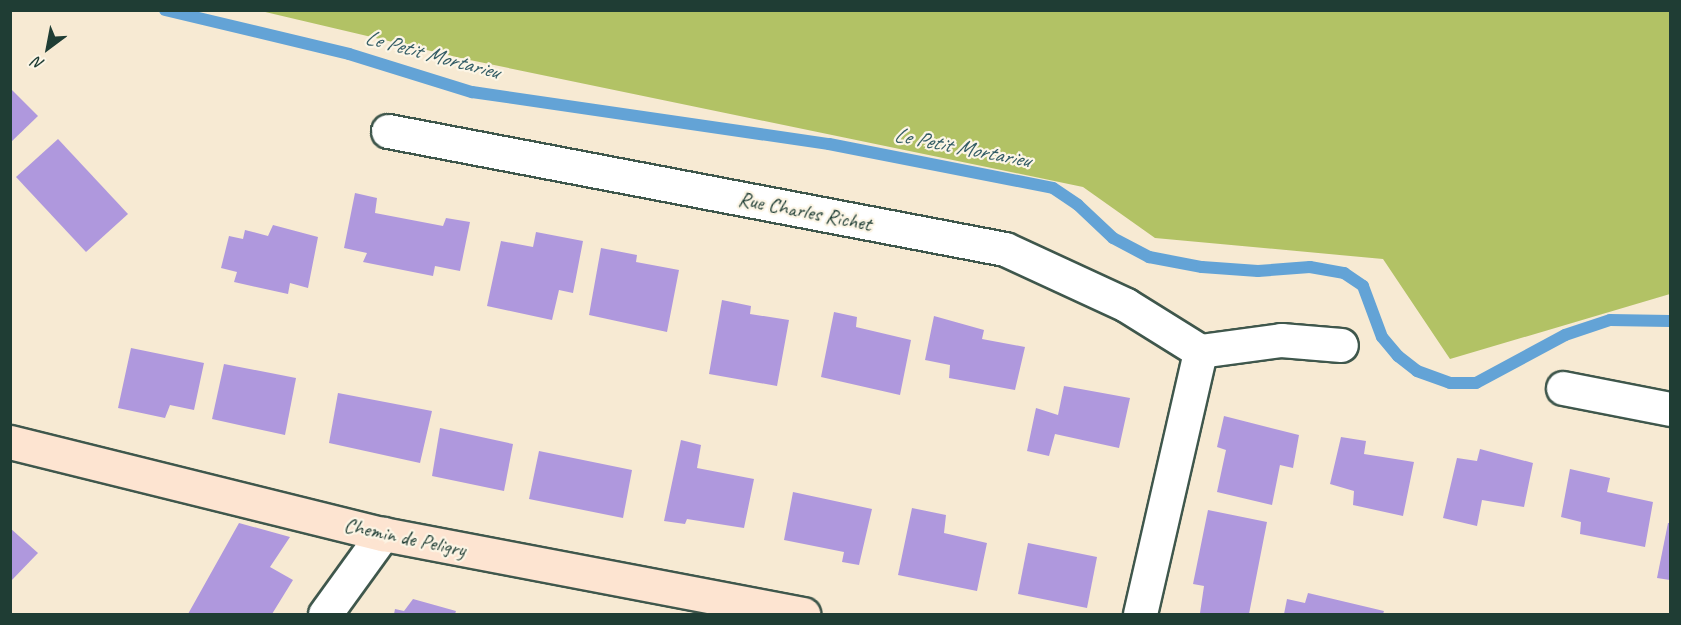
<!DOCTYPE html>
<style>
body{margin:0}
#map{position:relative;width:1681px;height:625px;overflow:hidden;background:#f7ead3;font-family:Caveat,sans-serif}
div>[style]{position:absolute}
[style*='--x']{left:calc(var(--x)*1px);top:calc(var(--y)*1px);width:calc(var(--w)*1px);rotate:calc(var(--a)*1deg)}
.green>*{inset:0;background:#b2c265}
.stream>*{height:12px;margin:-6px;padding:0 6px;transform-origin:6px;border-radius:6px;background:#63a3d6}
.building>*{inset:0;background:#af98dd}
.roads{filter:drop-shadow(2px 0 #3f574c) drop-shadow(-2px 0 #3f574c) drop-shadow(0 2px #3f574c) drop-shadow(0 -2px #3f574c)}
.street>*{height:33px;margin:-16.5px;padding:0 16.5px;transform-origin:16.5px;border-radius:16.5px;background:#fff}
.secondary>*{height:33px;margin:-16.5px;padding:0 16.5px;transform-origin:16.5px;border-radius:16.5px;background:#fde4d1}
span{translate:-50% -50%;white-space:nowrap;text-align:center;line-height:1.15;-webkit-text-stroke:4.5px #fcf5e5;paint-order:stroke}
.street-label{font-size:21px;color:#1f3d34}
.water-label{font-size:22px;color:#335c65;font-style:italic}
.frame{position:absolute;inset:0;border:12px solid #1f3d34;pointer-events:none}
.north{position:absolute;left:18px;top:18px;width:60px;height:60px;-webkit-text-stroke:4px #fcf5e5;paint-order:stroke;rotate:212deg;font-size:16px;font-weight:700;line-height:24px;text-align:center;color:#1f3d34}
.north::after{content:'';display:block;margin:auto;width:21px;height:27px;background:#1f3d34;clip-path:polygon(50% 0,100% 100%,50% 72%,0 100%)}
</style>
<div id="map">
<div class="green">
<div style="clip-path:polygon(261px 11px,1670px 11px,1670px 294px,1450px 359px,1383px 259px,1155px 238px,1083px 187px,465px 59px)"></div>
</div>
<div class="stream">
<div style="--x:165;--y:10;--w:189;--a:13.4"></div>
<div style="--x:349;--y:54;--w:129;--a:17.2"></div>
<div style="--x:472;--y:92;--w:361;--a:8.3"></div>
<div style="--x:829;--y:144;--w:228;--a:11.1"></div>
<div style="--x:1053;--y:188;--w:30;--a:34"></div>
<div style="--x:1078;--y:205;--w:48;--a:43.3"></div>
<div style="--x:1113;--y:238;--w:41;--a:27.8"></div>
<div style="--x:1149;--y:257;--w:54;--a:10.7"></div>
<div style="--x:1202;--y:267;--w:56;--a:4.1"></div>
<div style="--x:1258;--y:271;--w:52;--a:-4.4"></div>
<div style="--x:1310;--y:267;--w:35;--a:10"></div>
<div style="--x:1344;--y:273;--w:23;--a:34"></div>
<div style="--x:1363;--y:286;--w:54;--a:69.6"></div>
<div style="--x:1382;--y:337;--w:25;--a:50"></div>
<div style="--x:1398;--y:356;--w:24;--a:38"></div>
<div style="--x:1417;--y:371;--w:35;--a:20"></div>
<div style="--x:1450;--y:383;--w:26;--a:0"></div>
<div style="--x:1476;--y:383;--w:101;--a:-28.3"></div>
<div style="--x:1565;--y:335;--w:47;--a:-18.4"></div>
<div style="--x:1610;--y:320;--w:60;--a:1"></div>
</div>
<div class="building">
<div style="clip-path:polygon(10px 88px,38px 116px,10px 143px)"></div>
<div style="clip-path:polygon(58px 139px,128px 214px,86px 252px,16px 177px)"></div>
<div style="clip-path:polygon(355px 193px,377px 198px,375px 213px,443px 226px,446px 218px,470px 222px,460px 271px,435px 266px,433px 276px,363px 262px,367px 253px,344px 248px)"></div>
<div style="clip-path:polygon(273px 225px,318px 237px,308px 288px,290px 283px,288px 294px,234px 282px,237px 272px,221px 268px,229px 236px,243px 239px,245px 230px,268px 236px)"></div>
<div style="clip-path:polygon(536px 232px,583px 241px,573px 293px,559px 290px,552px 320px,487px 306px,501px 241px,533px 247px)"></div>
<div style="clip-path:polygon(601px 248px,637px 255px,636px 262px,679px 270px,667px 332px,589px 315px)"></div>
<div style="clip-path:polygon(722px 300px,751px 306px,750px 314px,789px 320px,777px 386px,709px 374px)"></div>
<div style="clip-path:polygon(834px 312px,857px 317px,856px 327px,911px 340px,900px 395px,821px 377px)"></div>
<div style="clip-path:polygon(934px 316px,984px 330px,982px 339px,1025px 347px,1015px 390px,949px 378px,950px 365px,925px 360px)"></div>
<div style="clip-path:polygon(131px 348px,204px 363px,194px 410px,170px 405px,165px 418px,118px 408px)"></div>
<div style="clip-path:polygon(224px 364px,296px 378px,285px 435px,212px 419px)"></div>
<div style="clip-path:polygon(1064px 386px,1130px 398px,1119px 448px,1055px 434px,1049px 456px,1027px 451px,1036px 408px,1058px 415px)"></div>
<div style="clip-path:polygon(338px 393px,432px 411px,420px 463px,329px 443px)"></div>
<div style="clip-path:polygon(1224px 416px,1299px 435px,1293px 468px,1280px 465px,1272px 505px,1217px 492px,1226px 450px,1217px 447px)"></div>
<div style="clip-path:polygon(440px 428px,513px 444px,504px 491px,432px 476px)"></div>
<div style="clip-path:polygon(1341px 437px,1366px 441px,1364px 454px,1414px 462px,1403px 516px,1353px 505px,1354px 491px,1330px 484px)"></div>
<div style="clip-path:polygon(681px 440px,701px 445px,697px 468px,754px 479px,744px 528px,687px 519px,685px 524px,664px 521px)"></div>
<div style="clip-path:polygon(1480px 449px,1533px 463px,1524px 507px,1482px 500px,1477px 526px,1443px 518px,1457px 458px,1477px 461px)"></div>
<div style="clip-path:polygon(539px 451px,632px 470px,623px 518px,529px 499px)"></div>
<div style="clip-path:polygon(1570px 469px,1610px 478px,1607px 492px,1653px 502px,1645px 547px,1580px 534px,1581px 522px,1561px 517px)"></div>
<div style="clip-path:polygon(793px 492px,872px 509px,859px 565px,842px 562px,844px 552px,784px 540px)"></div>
<div style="clip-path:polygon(912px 508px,946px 515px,944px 533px,987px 543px,977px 591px,898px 575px)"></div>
<div style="clip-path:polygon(1208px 510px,1267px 522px,1249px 614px,1200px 613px,1204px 586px,1193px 584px)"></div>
<div style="clip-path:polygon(239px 523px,290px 537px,270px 567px,293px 580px,272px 614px,188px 614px)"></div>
<div style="clip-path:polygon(1668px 523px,1670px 523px,1670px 580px,1657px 578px)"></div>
<div style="clip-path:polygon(10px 528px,38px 553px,10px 582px)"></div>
<div style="clip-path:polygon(1028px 543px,1097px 557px,1087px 608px,1018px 594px)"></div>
<div style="clip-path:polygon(1308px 593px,1384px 611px,1383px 614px,1284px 614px,1287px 599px,1305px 603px)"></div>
<div style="clip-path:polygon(413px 599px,456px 611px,455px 614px,394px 614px,395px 609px,404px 611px)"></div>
</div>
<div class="roads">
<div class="street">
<div style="--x:388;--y:131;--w:628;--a:10.83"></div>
<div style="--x:1005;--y:249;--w:133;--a:24.8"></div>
<div style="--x:1126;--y:305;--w:87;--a:31.9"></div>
<div style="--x:1200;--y:351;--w:82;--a:-7.7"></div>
<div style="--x:1281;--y:340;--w:60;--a:4.8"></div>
<div style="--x:1563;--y:388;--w:109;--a:11.1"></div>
<div style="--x:325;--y:614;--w:99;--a:-54.1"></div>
<div style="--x:1140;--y:614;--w:270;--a:-77.1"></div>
</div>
<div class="secondary">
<div style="--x:10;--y:442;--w:384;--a:13.9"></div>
<div style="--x:383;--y:534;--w:428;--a:10.8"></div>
</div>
</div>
<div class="street-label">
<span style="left:805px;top:211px;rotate:11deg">Rue Charles Richet</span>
<span style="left:405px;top:537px;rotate:12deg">Chemin de Peligry</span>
</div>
<div class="water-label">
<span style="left:432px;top:55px;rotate:15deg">Le Petit Mortarieu</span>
<span style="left:962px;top:148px;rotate:11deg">Le Petit Mortarieu</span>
</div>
<div class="frame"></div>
<div class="north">N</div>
</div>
